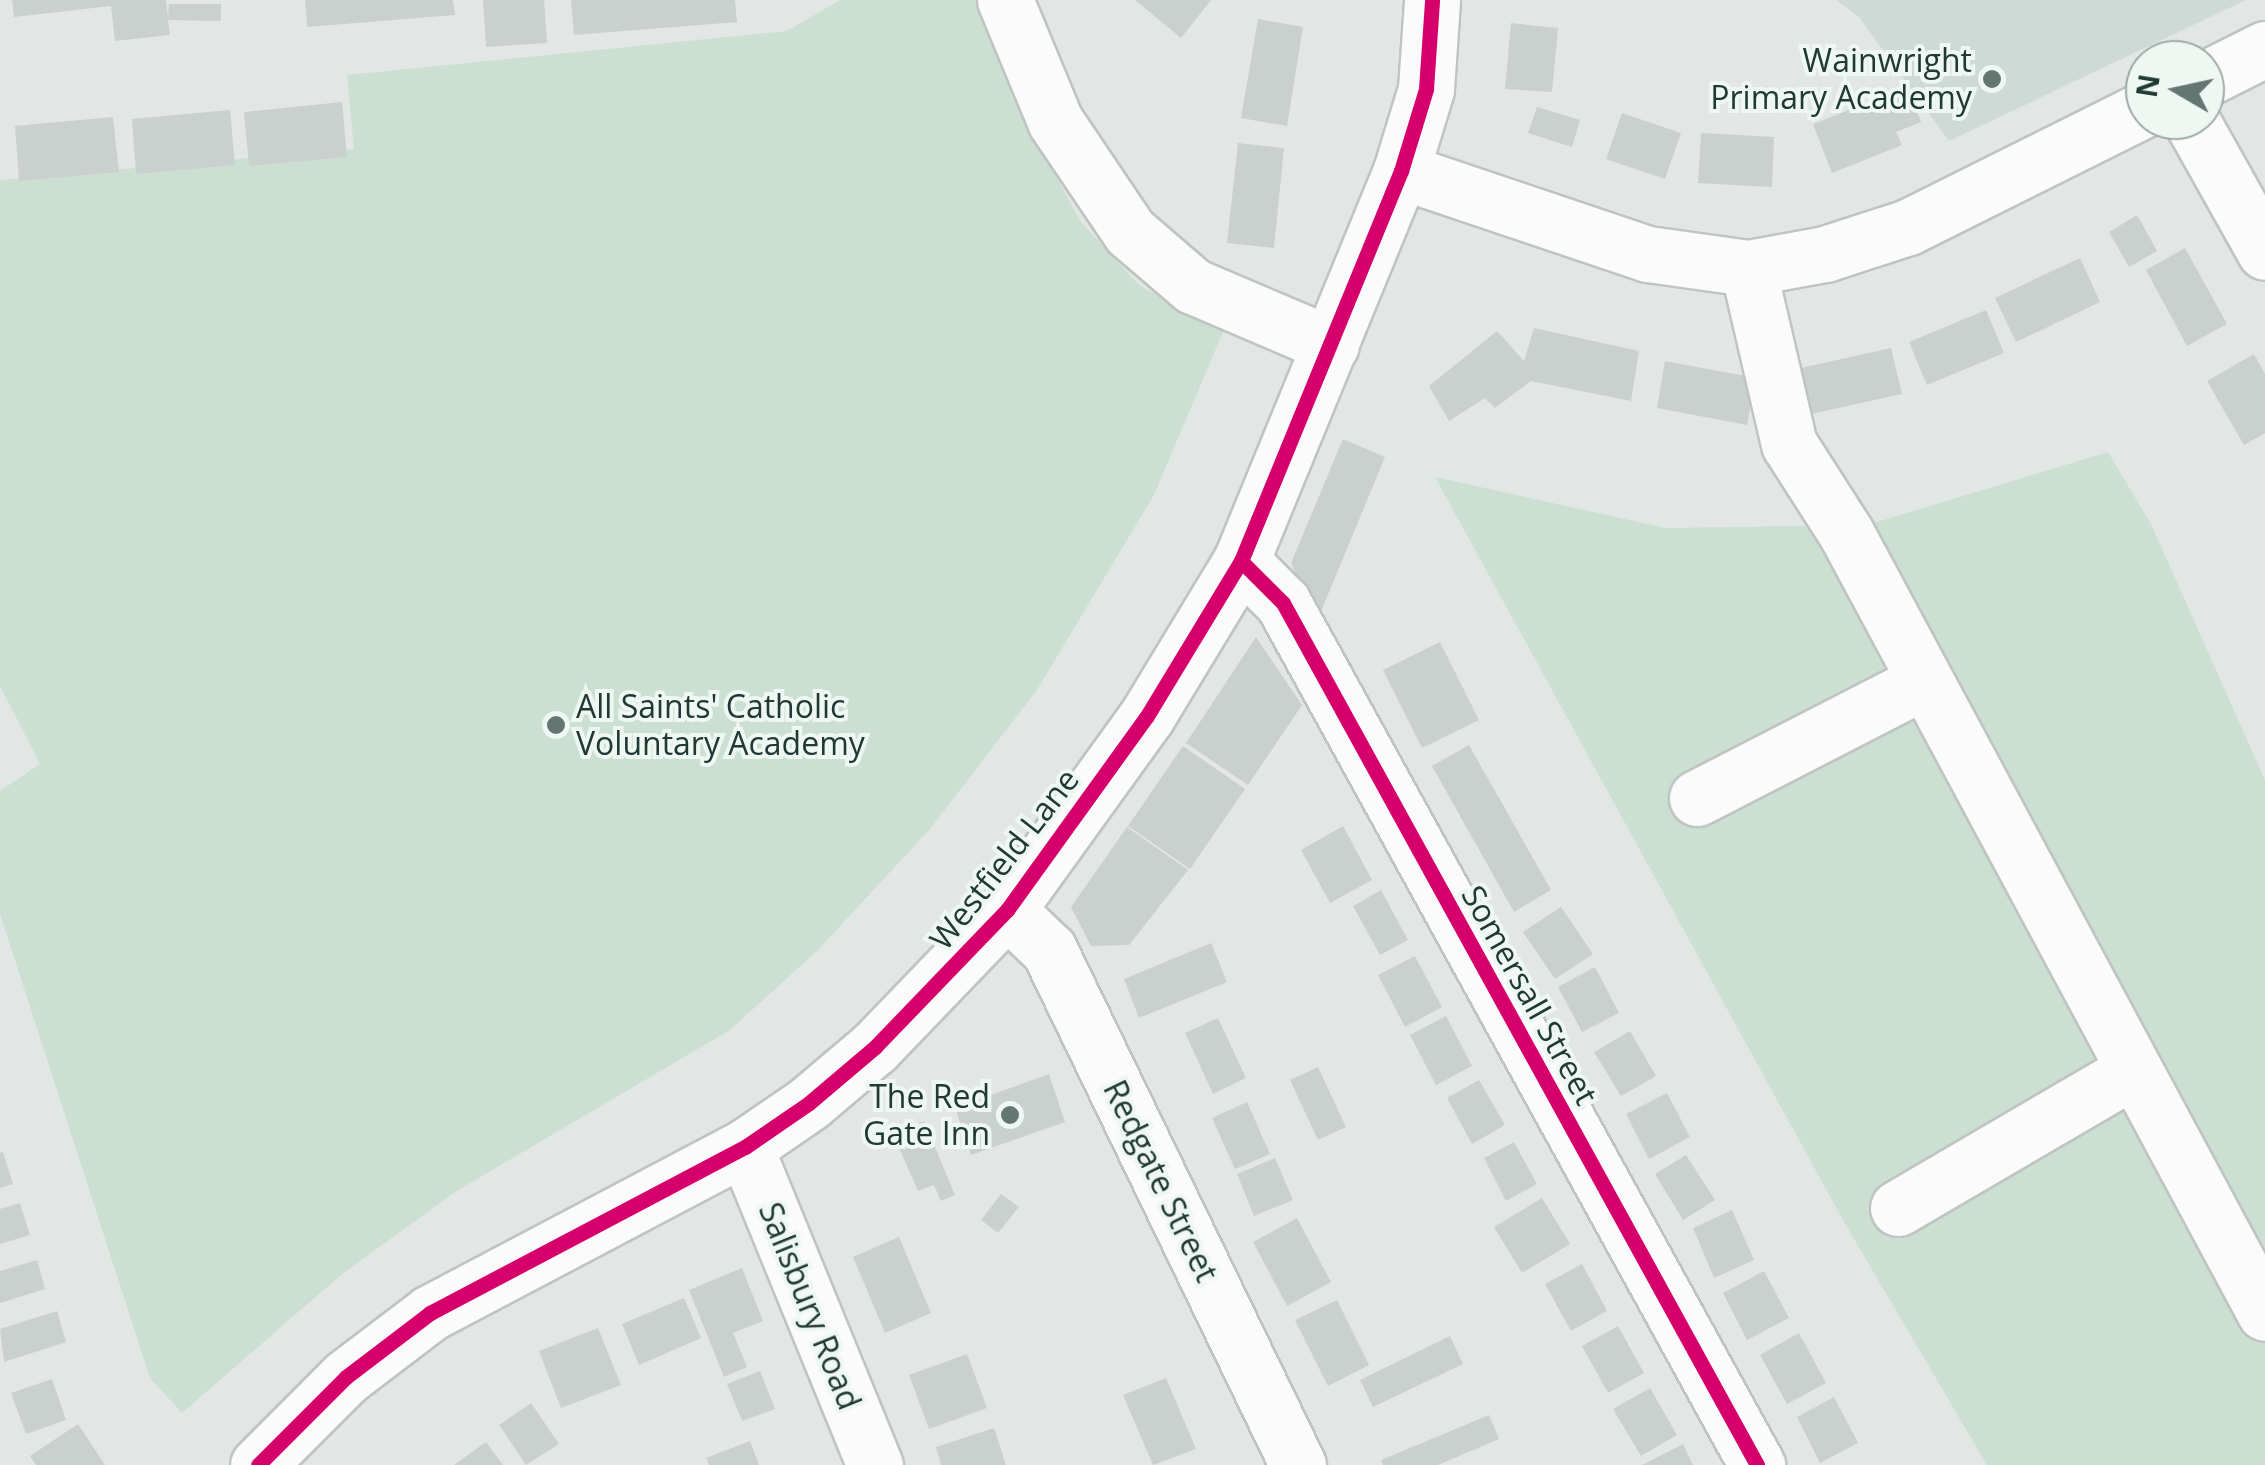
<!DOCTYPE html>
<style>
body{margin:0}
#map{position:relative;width:2265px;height:1465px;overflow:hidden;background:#e2e7e5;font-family:"Open Sans",sans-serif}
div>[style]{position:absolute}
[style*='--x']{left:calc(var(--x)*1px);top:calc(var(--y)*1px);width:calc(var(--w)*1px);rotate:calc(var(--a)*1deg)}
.built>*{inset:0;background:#cfd9d5}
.green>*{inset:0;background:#cbe0d2}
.building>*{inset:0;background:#cad0ce}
.roads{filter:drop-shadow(2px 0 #bfc4c2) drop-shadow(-2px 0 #bfc4c2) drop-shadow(0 2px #bfc4c2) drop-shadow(0 -2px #bfc4c2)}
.minor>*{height:55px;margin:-27.5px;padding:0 27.5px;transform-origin:27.5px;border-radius:27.5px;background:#fbfbfb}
.cycleway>*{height:15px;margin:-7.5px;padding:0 7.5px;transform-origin:7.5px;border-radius:7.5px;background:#d6006c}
.dots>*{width:28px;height:28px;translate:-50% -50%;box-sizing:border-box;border:5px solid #eff7f3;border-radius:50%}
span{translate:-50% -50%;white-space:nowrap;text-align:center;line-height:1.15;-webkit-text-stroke:8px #eff7f3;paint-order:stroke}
.poi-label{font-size:32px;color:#203934}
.right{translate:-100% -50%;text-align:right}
.left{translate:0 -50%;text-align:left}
.street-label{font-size:32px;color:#203934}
.north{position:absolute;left:2125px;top:40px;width:100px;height:100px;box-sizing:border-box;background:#eff7f3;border:2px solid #9caba7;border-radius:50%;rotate:279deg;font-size:28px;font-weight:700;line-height:40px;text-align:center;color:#203934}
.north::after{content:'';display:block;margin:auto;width:35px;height:45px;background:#647672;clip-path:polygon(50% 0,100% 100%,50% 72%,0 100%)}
</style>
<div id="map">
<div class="built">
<div style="clip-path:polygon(1836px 0,2246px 0,1949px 141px,1859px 17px)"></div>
</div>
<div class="green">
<div style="clip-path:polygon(840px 0,978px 0,1036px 139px,1081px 222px,1139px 285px,1223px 332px,1154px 495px,1037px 690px,930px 829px,817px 951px,730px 1030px,455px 1192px,341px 1275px,182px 1413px,150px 1378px,0 914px,0 791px,40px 764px,0 686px,0 180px,354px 149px,347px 75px,787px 31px)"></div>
<div style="clip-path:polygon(2108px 452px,2151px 524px,2265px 780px,2265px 1465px,1987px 1465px,1844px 1222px,1435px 477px,1666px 528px,1867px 525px)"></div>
</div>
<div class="building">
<div style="clip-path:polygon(12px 0,166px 0,168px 19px,169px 4px,221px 4px,221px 21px,168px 20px,170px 35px,115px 41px,111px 6px,14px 17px)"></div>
<div style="clip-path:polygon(305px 0,453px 0,455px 15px,307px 27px)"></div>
<div style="clip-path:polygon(483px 0,544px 0,547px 43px,486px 47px)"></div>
<div style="clip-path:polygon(571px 0,735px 0,737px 22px,574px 35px)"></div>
<div style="clip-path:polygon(1135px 0,1211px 0,1181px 38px)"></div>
<div style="clip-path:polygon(1258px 19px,1303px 27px,1287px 126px,1241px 118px)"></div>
<div style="clip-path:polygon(1511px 23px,1558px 28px,1552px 92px,1505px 89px)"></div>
<div style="clip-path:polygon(1907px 87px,1921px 122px,1896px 132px,1902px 145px,1832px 173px,1813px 124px)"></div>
<div style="clip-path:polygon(342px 102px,347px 157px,249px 166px,244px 112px)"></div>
<div style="clip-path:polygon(1537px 107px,1580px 120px,1572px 147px,1528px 133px)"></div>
<div style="clip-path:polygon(230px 110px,235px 165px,136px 174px,132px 119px)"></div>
<div style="clip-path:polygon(1622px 113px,1681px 133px,1665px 179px,1606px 159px)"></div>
<div style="clip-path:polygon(113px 117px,119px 172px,19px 181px,15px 126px)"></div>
<div style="clip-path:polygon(1701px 133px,1774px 137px,1772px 187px,1698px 183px)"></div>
<div style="clip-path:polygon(1238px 143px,1284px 148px,1274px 248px,1227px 243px)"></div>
<div style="clip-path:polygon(2137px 215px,2157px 251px,2129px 267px,2109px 232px)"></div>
<div style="clip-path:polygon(2185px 248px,2227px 324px,2187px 346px,2146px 270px)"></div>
<div style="clip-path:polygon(2080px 258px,2100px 302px,2016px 342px,1995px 298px)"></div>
<div style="clip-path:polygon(1986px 310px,2004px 353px,1927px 385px,1909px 342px)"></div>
<div style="clip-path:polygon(1534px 328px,1639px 351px,1631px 401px,1531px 381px,1495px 408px,1485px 398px,1449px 421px,1429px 386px,1497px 331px,1524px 361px)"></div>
<div style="clip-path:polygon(1891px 348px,1902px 394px,1811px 414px,1801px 368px)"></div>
<div style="clip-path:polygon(2254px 354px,2265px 374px,2265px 433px,2244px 445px,2207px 381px)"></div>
<div style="clip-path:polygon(1665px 361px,1756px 378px,1747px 425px,1657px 408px)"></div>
<div style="clip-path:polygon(1343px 439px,1385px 457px,1317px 621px,1291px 563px)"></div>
<div style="clip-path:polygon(1256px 637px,1302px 705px,1248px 785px,1186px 743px)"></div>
<div style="clip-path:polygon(1440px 642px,1479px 720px,1422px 748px,1383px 670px)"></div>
<div style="clip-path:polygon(1469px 745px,1551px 890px,1514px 912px,1432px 766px)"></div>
<div style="clip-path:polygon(1183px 746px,1245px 789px,1190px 869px,1128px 826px)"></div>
<div style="clip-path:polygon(1343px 826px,1372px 880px,1330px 903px,1301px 850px)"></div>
<div style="clip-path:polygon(1127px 827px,1188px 870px,1129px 945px,1091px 946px,1071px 907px)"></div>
<div style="clip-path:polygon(1381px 890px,1408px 940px,1380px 955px,1353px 906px)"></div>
<div style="clip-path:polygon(1561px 907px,1593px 954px,1555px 979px,1523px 932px)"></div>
<div style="clip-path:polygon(1211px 943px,1227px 982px,1139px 1018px,1124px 979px)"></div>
<div style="clip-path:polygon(1415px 956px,1442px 1007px,1405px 1027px,1378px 975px)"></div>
<div style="clip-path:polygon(1595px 967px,1619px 1013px,1582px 1032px,1558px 987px)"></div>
<div style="clip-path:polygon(1446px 1016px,1472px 1066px,1436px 1085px,1410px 1035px)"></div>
<div style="clip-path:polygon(1218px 1018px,1246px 1078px,1213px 1094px,1185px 1033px)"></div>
<div style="clip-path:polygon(1630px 1031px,1656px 1076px,1621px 1096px,1594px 1052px)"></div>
<div style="clip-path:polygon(1318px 1067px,1346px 1127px,1318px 1140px,1290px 1080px)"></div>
<div style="clip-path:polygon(1049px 1074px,1065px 1122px,971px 1155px,955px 1108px)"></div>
<div style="clip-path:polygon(1479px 1080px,1505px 1125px,1472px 1144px,1447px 1098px)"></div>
<div style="clip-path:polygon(1667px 1093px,1690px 1137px,1649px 1159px,1626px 1114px)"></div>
<div style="clip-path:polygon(1247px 1102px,1270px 1154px,1235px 1169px,1212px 1118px)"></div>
<div style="clip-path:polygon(924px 1121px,955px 1195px,941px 1201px,934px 1185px,918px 1191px,893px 1134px)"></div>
<div style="clip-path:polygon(1514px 1142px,1537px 1184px,1506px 1201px,1484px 1158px)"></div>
<div style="clip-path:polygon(3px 1152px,13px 1184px,0 1188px,0 1153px)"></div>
<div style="clip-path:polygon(1686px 1155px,1715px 1200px,1683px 1220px,1655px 1174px)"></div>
<div style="clip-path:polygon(1275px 1158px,1293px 1200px,1254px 1216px,1237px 1174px)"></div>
<div style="clip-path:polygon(1001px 1194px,1019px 1207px,998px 1233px,981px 1220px)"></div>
<div style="clip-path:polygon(1542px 1198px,1570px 1244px,1522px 1273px,1494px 1227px)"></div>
<div style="clip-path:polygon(20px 1203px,30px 1235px,0 1244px,0 1209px)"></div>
<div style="clip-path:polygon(1732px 1210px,1754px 1260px,1714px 1278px,1693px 1228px)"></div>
<div style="clip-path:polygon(1297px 1218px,1331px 1282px,1287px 1306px,1253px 1242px)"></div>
<div style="clip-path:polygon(899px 1237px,931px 1313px,885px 1333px,853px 1257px)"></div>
<div style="clip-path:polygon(37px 1260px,45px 1289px,0 1303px,0 1271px)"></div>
<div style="clip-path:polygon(1582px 1264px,1607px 1311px,1571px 1331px,1545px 1284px)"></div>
<div style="clip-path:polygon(742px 1268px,763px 1321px,733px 1333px,747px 1367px,724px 1377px,689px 1290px)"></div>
<div style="clip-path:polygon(1764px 1271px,1789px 1318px,1747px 1340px,1723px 1293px)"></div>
<div style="clip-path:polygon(684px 1298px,701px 1338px,639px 1365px,622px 1324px)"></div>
<div style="clip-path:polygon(1337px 1300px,1369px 1365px,1328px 1386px,1295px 1320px)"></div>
<div style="clip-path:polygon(57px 1311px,66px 1342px,4px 1362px,0 1329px)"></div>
<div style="clip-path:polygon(1618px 1326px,1644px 1373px,1608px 1393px,1582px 1346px)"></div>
<div style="clip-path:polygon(598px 1328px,621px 1385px,561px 1408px,539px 1351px)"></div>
<div style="clip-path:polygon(1799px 1333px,1826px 1383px,1787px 1404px,1760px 1355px)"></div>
<div style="clip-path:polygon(1450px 1336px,1463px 1364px,1373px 1407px,1360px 1380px)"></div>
<div style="clip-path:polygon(967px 1354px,987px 1408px,929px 1429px,909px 1375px)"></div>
<div style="clip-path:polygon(760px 1371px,775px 1409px,742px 1421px,727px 1384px)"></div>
<div style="clip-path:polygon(1166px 1378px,1196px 1449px,1153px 1465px,1123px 1395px)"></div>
<div style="clip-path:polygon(52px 1379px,66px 1420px,26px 1434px,11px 1393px)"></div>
<div style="clip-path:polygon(1650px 1388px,1677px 1435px,1641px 1456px,1613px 1409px)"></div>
<div style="clip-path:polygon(1834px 1397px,1858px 1443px,1820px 1463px,1797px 1417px)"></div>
<div style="clip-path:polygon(531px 1403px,559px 1444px,526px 1465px,499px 1425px)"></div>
<div style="clip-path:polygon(1489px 1415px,1499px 1439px,1438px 1465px,1383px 1465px,1381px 1460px)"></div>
<div style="clip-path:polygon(78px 1424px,105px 1465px,36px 1465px,30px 1456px)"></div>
<div style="clip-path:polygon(994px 1428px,1006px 1465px,941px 1465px,936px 1447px)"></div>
<div style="clip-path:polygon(750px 1441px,759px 1465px,709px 1465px,706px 1458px)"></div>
<div style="clip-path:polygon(486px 1442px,503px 1465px,454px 1465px)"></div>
<div style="clip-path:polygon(1683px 1444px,1693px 1465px,1642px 1465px)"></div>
</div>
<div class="roads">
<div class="minor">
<div style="--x:1005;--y:0;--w:131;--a:67.5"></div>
<div style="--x:1055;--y:121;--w:134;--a:56"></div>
<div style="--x:1130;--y:232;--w:83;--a:40.6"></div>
<div style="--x:1193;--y:286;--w:150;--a:23.1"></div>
<div style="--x:2205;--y:79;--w:67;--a:-26.6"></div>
<div style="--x:2191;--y:120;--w:151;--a:60.7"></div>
<div style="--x:1401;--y:171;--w:261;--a:18.6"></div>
<div style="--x:1648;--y:254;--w:101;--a:8"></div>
<div style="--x:1748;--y:268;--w:78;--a:-10.3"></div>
<div style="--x:1825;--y:254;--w:87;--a:-18"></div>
<div style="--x:1908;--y:227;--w:265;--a:-26.5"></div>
<div style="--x:1748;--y:268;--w:181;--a:76.9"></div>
<div style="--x:1789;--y:444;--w:106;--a:57.4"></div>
<div style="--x:1846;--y:533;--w:885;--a:61.76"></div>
<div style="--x:1241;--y:561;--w:59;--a:45"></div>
<div style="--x:1283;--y:603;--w:984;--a:61.19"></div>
<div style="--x:1697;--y:798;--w:256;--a:-27.2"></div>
<div style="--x:1007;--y:910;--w:58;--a:43.6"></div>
<div style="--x:1049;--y:950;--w:572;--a:64.2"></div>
<div style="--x:745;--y:1147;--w:344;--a:67.8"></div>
<div style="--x:1898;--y:1208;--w:273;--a:-30.3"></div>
<div style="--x:258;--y:1465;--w:124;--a:-45"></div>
<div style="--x:346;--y:1377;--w:106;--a:-37.3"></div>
<div style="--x:430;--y:1313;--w:356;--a:-27.8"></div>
<div style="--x:745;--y:1147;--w:78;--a:-34.5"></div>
<div style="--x:809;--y:1103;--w:87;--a:-40.3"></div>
<div style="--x:875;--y:1047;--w:190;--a:-46.1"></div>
<div style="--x:1007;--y:910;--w:239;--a:-54.2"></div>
<div style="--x:1147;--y:716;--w:181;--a:-58.8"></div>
<div style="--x:1241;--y:561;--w:422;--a:-67.7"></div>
<div style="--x:1401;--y:171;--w:86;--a:-73"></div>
<div style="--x:1426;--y:89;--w:89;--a:-86.1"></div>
</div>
</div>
<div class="cycleway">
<div style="--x:1241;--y:561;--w:59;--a:45"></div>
<div style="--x:1283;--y:603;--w:984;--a:61.19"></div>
<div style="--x:258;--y:1465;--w:124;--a:-45"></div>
<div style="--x:346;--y:1377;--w:106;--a:-37.3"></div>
<div style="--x:430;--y:1313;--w:356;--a:-27.8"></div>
<div style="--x:745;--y:1147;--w:78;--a:-34.5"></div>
<div style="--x:809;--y:1103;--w:87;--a:-40.3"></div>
<div style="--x:875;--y:1047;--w:190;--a:-46.1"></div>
<div style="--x:1007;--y:910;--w:239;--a:-54.2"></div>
<div style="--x:1147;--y:716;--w:181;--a:-58.8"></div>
<div style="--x:1241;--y:561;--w:422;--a:-67.7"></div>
<div style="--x:1401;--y:171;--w:86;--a:-73"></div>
<div style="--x:1426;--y:89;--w:89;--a:-86.1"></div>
</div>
<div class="dots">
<div style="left:1992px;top:79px;background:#647672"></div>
<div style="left:556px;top:725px;background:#647672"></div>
<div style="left:1010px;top:1115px;background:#647672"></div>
</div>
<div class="poi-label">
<span class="right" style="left:1972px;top:79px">Wainwright<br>Primary Academy</span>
<span class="left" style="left:576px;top:725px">All Saints' Catholic<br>Voluntary Academy</span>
<span class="right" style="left:990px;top:1115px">The Red<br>Gate Inn</span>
</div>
<div class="street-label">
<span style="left:1004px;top:859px;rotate:-52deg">Westfield Lane</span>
<span style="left:1530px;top:995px;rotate:61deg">Somersall Street</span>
<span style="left:1161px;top:1181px;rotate:64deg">Redgate Street</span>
<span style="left:810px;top:1306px;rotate:68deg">Salisbury Road</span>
</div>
<div class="north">N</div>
</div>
